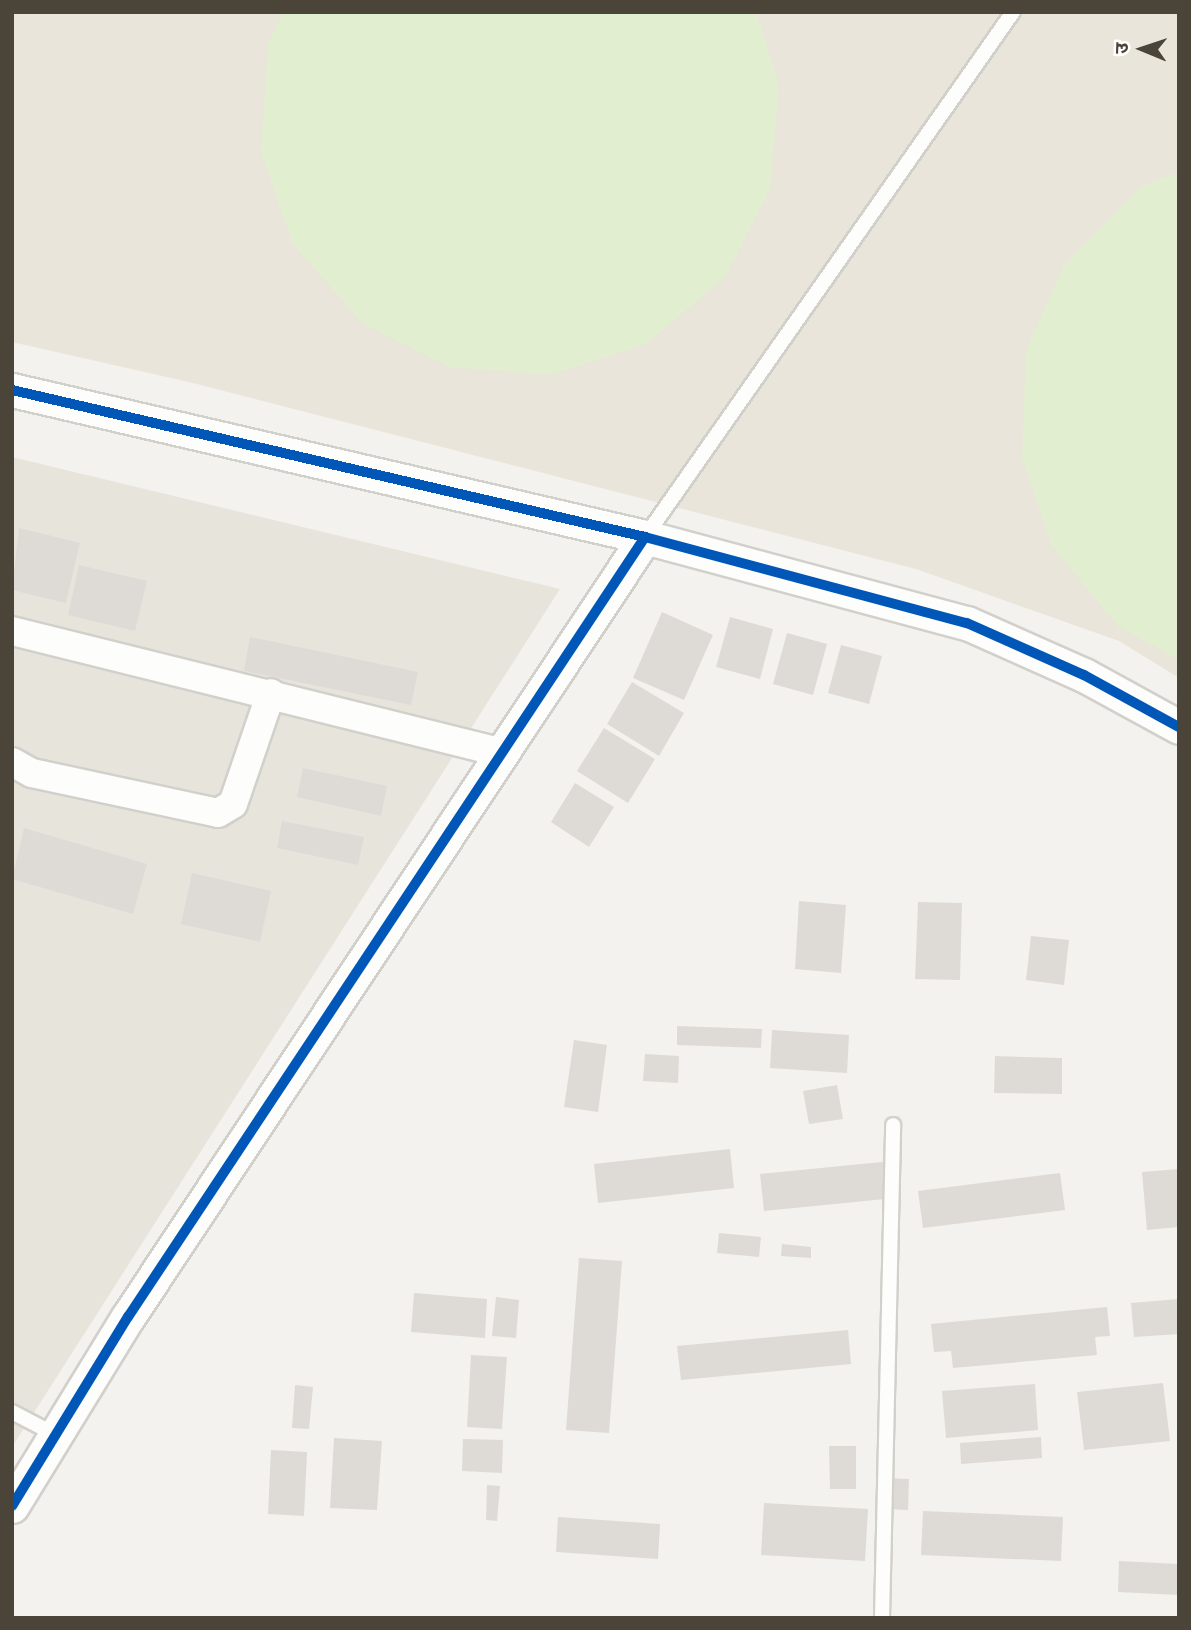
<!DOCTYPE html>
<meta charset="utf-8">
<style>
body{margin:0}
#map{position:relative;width:1191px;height:1630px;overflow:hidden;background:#f4f2ee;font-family:"PT Sans","Noto Sans Devanagari",sans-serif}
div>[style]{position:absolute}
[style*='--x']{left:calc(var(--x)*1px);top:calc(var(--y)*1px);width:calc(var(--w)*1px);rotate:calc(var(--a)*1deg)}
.residential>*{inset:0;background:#e7e4dc}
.education>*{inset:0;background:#eae5da}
.green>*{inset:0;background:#e1eecf}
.building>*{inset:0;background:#dedbd6}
.roads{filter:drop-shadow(2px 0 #d2d0cb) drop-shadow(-2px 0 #d2d0cb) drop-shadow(0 2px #d2d0cb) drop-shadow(0 -2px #d2d0cb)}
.service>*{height:14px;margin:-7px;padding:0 7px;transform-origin:7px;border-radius:7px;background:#fdfdfc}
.minor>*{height:28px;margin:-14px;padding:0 14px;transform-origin:14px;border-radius:14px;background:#fdfdfc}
.tertiary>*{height:33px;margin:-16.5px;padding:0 16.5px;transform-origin:16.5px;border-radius:16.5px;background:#fdfdfc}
.cycleway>*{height:10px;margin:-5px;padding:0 5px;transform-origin:5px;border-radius:5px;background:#0057b8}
span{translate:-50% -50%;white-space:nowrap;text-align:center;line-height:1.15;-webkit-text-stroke:7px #fff;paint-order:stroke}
.frame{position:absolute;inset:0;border:14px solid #4b4439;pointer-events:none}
.north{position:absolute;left:1107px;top:14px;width:70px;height:70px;-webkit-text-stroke:5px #fff;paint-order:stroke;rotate:272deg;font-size:19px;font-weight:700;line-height:28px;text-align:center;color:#4b4439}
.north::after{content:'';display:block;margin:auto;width:24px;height:32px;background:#4b4439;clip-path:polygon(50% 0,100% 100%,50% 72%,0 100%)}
</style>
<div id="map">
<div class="residential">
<div style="clip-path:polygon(12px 457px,560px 589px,12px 1447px)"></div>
</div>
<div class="education">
<div style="clip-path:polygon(12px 12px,1179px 12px,1179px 678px,1119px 641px,916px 569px,193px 383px,12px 342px)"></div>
</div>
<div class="green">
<div style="clip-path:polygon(283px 12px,756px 12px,779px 85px,770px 189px,725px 277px,646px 344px,550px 375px,449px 367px,363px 324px,293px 244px,261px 152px,268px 45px)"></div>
<div style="clip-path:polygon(1179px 172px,1179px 660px,1118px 626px,1052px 546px,1022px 456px,1026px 351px,1064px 265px,1142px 186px)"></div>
</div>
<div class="building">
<div style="clip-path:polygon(19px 528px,80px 543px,66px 603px,12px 590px)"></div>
<div style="clip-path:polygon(79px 565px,147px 581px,135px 631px,68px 615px)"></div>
<div style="clip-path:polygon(662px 612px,713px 635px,684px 700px,633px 678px)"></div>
<div style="clip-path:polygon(730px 617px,773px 629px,760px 679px,716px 667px)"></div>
<div style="clip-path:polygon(787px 633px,827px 644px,813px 695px,773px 684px)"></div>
<div style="clip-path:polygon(250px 637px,418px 672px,411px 705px,244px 671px)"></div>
<div style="clip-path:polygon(841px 645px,882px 656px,869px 704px,828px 693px)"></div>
<div style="clip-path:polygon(632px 682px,684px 713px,659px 756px,607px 724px)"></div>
<div style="clip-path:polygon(604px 728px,655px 759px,628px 803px,577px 771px)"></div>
<div style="clip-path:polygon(303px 768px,387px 786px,381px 816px,297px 797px)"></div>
<div style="clip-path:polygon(575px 783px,614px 807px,589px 847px,551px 822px)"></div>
<div style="clip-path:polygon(282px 821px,364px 837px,358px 865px,277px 848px)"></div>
<div style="clip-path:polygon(24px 828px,147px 864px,133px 914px,12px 879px)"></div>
<div style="clip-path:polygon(192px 873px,271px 891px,260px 942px,181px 924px)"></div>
<div style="clip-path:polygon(799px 901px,846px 905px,841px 973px,795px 969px)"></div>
<div style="clip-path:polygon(918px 902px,962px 903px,960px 980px,915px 979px)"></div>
<div style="clip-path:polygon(1031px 936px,1069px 940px,1064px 985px,1026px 980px)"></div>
<div style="clip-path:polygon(677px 1026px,762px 1029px,761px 1048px,677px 1045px)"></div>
<div style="clip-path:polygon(772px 1030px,849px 1035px,847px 1073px,770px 1068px)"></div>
<div style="clip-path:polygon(574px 1040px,607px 1045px,598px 1112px,564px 1107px)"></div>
<div style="clip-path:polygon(645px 1054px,679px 1056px,678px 1083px,643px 1081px)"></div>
<div style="clip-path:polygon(995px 1056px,1062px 1058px,1062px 1094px,994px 1093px)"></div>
<div style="clip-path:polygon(837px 1085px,843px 1119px,809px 1124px,803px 1091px)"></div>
<div style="clip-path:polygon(730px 1149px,734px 1188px,598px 1203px,594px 1164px)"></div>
<div style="clip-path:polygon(892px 1161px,895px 1198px,764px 1211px,760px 1174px)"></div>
<div style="clip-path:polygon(1179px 1169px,1179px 1227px,1147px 1230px,1142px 1172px)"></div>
<div style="clip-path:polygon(1060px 1173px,1065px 1210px,923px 1228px,918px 1191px)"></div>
<div style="clip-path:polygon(719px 1233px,761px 1237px,759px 1257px,717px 1253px)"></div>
<div style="clip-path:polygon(782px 1244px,811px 1247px,811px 1258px,781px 1256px)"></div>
<div style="clip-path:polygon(579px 1258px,622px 1261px,609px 1433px,566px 1430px)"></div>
<div style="clip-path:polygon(414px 1293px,487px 1299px,485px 1338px,411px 1332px)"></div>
<div style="clip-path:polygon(496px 1297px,519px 1300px,516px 1338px,492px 1336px)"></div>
<div style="clip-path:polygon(1179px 1299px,1179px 1334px,1134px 1337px,1131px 1303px)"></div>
<div style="clip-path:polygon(1107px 1307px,1110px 1336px,1095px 1337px,1097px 1355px,953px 1368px,951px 1351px,934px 1352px,931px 1324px)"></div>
<div style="clip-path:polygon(848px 1330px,851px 1364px,681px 1380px,677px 1346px)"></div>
<div style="clip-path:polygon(471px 1355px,507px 1357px,502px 1429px,467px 1427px)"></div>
<div style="clip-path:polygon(1163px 1383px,1170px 1441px,1084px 1450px,1077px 1392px)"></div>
<div style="clip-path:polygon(1035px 1384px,1038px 1430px,946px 1438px,942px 1391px)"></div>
<div style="clip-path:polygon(295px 1385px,313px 1387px,309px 1429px,292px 1428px)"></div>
<div style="clip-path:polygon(1041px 1437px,1042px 1458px,961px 1464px,960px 1443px)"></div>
<div style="clip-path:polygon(334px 1438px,382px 1441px,377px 1510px,330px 1508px)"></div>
<div style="clip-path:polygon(463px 1439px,503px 1440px,502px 1473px,462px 1471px)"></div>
<div style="clip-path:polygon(829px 1446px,856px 1446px,856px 1489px,830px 1489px)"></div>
<div style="clip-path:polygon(271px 1450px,307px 1452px,304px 1516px,268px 1514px)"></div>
<div style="clip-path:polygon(885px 1478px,909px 1479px,908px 1510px,884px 1509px)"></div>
<div style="clip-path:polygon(487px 1485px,500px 1486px,497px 1521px,486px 1520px)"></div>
<div style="clip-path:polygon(764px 1503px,868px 1509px,865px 1561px,761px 1555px)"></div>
<div style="clip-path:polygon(923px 1511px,1063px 1517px,1061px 1561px,921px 1555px)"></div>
<div style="clip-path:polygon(558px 1517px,660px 1524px,658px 1559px,556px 1552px)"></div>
<div style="clip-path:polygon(1119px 1561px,1179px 1564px,1179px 1595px,1118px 1592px)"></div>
</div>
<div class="roads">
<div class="service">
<div style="--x:645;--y:537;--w:641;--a:-54.97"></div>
<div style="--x:12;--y:1412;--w:50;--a:27.6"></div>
<div style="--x:882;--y:1618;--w:493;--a:-88.7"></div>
</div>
<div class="minor">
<div style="--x:12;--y:631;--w:506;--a:13.95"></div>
<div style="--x:12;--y:762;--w:23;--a:29"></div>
<div style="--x:32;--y:773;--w:190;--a:12.1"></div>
<div style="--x:218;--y:813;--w:17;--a:-31"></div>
<div style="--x:233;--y:804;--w:117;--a:-71.1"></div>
</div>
<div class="tertiary">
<div style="--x:12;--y:390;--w:650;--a:13.07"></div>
<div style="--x:645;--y:537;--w:333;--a:15"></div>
<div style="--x:967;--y:623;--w:128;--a:24"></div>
<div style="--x:1084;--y:675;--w:108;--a:28.7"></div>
<div style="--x:12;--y:1506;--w:222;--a:-58.5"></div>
<div style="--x:128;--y:1317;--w:936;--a:-56.46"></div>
</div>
</div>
<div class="cycleway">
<div style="--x:12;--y:390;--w:650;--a:13.07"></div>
<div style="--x:645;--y:537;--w:333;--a:15"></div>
<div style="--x:967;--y:623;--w:128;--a:24"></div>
<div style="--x:1084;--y:675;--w:108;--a:28.7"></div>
<div style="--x:12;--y:1506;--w:222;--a:-58.5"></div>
<div style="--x:128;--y:1317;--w:936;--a:-56.46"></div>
</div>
<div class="frame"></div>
<div class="north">उ</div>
</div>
